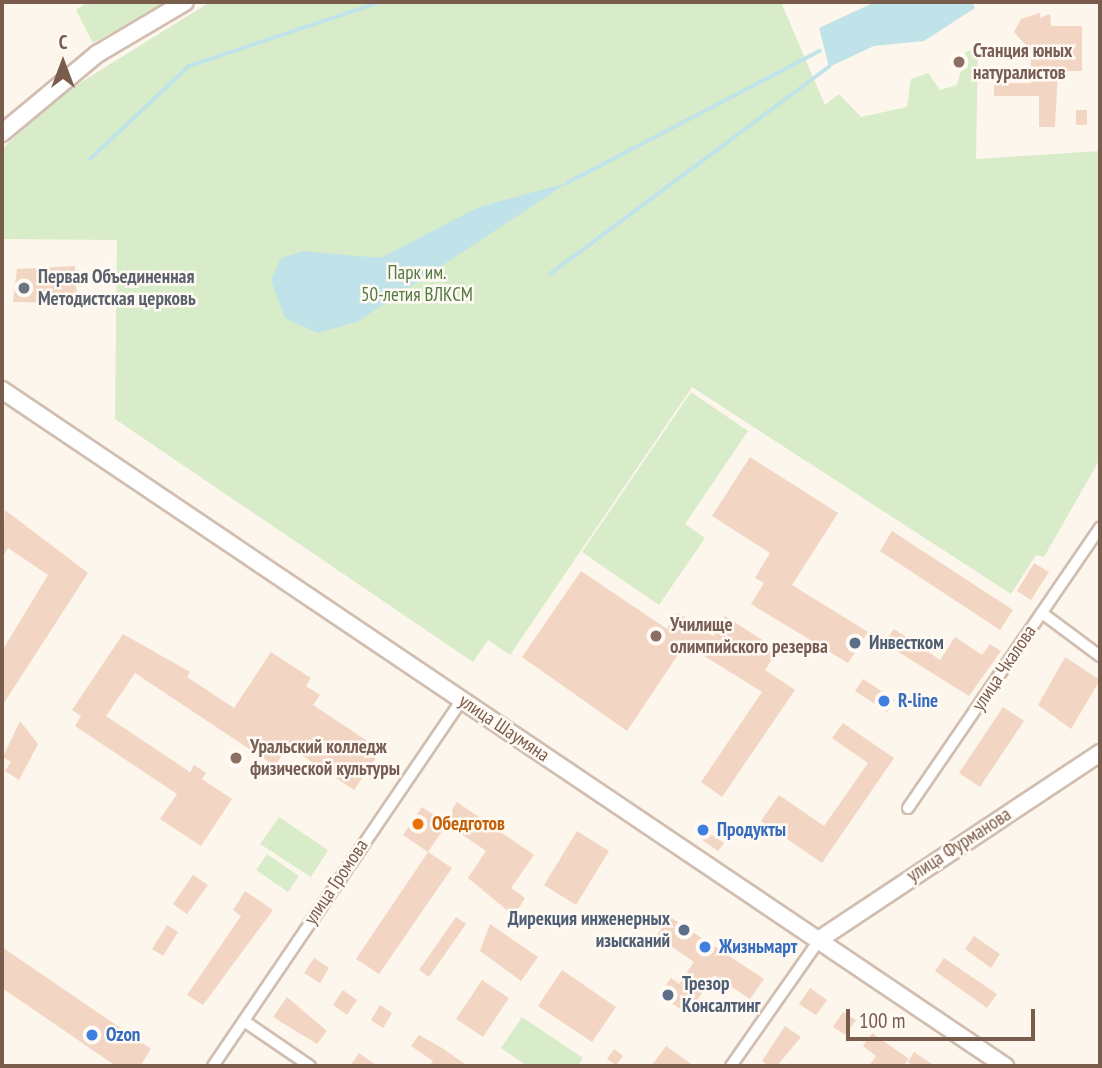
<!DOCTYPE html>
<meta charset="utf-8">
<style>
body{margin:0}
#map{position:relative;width:1102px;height:1068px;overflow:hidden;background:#fdf6ec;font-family:"PT Sans Narrow",sans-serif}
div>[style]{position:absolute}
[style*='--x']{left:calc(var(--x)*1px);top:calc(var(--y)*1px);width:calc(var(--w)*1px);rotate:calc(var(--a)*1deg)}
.green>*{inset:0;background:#d8ecc9}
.water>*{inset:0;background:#bfe3e8}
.stream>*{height:3.5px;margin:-1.75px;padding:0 1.75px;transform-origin:1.75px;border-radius:1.75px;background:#bfe3e8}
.building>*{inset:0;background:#f3d5c3}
.roads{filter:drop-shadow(2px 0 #d1beb0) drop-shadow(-2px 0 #d1beb0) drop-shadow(0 2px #d1beb0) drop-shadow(0 -2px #d1beb0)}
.street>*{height:10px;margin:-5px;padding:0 5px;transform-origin:5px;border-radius:5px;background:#fff}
.secondary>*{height:16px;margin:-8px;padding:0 8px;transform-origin:8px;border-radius:8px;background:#fff}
.dots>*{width:19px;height:19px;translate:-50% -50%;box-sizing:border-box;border:4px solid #fffaf3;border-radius:50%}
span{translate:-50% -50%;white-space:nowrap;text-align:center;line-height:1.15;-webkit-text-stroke:5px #fffaf3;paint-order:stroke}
.education-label{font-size:19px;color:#785e54;font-weight:700}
.left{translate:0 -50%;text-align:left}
.park-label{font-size:19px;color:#537a41}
.worship-label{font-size:19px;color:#5b616d;font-weight:700}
.service-label{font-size:19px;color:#4e5e75;font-weight:700}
.right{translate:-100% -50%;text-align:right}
.street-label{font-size:19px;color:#7a5c4d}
.shop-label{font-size:19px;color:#366cbe;font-weight:700}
.food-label{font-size:19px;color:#c56008;font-weight:700}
.frame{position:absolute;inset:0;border:4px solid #7a5c4d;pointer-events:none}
.north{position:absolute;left:28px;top:28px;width:70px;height:70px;-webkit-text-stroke:5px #fffaf3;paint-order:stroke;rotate:0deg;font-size:19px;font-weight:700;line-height:28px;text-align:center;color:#7a5c4d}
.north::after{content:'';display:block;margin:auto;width:24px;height:32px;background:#7a5c4d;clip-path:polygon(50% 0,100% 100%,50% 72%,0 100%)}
.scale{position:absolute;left:846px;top:1009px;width:189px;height:32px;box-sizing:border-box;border:4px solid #7a5c4d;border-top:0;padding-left:9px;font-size:21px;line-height:24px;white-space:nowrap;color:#7a5c4d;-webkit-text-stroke:5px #fffaf3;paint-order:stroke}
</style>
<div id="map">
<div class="green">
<div style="clip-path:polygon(88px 2px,166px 2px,93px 43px,76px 10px)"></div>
<div style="clip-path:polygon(210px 2px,781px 2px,825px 105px,839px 94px,861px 117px,907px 107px,911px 79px,928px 73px,940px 90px,957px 85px,966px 52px,978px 46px,976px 159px,1100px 151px,1100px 459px,1044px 557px,1036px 555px,1011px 594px,692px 387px,510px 655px,488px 640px,473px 662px,115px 419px,117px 240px,2px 239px,2px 149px,59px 96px)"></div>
<div style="clip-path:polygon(691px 392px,748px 431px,685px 524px,705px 538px,659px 605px,582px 552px)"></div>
<div style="clip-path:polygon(279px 817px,328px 850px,311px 877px,260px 844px)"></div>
<div style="clip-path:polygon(267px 854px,299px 876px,288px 892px,256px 870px)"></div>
<div style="clip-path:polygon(522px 1017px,583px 1058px,578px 1066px,527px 1066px,501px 1048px)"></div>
</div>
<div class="water">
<div style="clip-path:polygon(875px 2px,972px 2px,975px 8px,924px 41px,874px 46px,829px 67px,819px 28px)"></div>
<div style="clip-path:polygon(567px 183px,357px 322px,317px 333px,285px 318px,271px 280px,281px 258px,304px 251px,380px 258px,479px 207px)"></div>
</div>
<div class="stream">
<div style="--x:90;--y:159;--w:136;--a:-43.2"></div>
<div style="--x:189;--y:66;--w:201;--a:-18.5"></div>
<div style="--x:567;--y:183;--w:285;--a:-27.6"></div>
<div style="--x:550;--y:274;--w:347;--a:-36.6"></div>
</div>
<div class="building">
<div style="clip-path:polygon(1040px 13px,1040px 18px,1050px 14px,1051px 26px,1082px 26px,1082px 71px,1058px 71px,1055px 127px,1039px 127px,1039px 96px,994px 96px,994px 83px,1031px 83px,1031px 51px,1014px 32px,1021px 19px)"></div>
<div style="clip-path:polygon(1076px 110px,1087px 110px,1087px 125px,1076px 125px)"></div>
<div style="clip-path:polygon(75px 266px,77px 303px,13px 302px,17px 269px)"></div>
<div style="clip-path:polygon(750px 457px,838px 513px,792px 585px,868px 632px,848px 663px,751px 604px,764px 583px,755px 578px,770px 553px,712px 516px)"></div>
<div style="clip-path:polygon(5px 510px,88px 573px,2px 706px,2px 651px,48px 575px,8px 548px,2px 558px)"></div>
<div style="clip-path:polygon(892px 531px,1013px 610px,1000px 630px,880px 551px)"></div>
<div style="clip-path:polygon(1034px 563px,1049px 572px,1031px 600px,1017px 591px)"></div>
<div style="clip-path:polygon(581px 571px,667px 629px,678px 613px,713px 636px,725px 616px,778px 650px,765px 670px,795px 690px,722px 797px,701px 782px,762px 692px,685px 644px,627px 731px,522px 657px)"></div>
<div style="clip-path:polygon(894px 629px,940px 660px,955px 637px,982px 655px,990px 644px,1001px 651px,969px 696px,884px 643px)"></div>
<div style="clip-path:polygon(123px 634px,190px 672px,187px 677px,234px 708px,271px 652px,311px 678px,306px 686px,320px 695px,313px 705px,381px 750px,354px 790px,288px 746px,275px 766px,135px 673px,106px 716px,190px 772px,194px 765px,206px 773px,202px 779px,232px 799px,201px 846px,160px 819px,177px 794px,75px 726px,81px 716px,72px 710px)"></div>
<div style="clip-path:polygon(1065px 657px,1100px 680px,1071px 729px,1038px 705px)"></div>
<div style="clip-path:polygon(863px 679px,895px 700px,887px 712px,855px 691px)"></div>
<div style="clip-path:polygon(1003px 707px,1024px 721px,980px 787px,959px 773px)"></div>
<div style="clip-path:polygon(20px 721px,38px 744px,19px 780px,5px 771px,11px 762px,3px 757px)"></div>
<div style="clip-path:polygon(843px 723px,894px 758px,822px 863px,761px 821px,779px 795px,824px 826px,868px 763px,832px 738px)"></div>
<div style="clip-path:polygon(457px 802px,534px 855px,511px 888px,525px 898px,514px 916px,468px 878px,486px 851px,444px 822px)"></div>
<div style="clip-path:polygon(422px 807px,447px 824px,428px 852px,403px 835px)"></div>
<div style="clip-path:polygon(700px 827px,724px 843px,718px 851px,695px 835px)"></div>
<div style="clip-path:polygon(577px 831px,609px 851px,576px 905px,544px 885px)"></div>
<div style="clip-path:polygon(428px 852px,452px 868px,379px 974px,356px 959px)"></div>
<div style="clip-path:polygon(193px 875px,208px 885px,187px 914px,173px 904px)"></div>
<div style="clip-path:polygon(245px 891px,273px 910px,203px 1005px,187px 995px,241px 916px,233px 910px)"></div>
<div style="clip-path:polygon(456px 917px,466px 924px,429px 977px,419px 970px)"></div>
<div style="clip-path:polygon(670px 917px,764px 979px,750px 999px,714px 975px,688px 1014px,659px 995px,671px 978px,679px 984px,694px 962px,656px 936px)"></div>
<div style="clip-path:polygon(490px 924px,538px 957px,521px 981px,480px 951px)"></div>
<div style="clip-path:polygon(167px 925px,178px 932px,163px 956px,152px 949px)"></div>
<div style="clip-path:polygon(974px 936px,1000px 954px,991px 968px,965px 949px)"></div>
<div style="clip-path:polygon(2px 947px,151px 1049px,140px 1066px,116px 1066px,2px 988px)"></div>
<div style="clip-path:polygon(314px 958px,329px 968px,320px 983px,304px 973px)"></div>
<div style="clip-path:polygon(944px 958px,997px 994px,987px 1008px,935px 971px)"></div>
<div style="clip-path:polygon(562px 970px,616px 1007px,592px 1042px,538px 1006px)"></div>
<div style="clip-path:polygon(482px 980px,509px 998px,483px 1037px,456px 1019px)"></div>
<div style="clip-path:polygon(810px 988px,827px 1000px,816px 1015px,799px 1004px)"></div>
<div style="clip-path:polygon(343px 990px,357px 1000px,347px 1015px,333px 1005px)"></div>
<div style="clip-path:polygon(287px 997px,327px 1031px,317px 1044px,273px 1017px)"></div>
<div style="clip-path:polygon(380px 1005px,392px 1013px,383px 1028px,371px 1020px)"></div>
<div style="clip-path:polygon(843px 1012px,856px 1020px,845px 1035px,833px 1027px)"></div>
<div style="clip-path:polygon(785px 1026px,801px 1037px,777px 1066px,769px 1066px,762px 1061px)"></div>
<div style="clip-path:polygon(872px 1033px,909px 1059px,903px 1066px,869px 1066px,876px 1056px,863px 1046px)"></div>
<div style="clip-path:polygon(419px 1035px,442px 1048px,468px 1066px,430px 1066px,433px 1061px,411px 1046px)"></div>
<div style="clip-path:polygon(666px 1046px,694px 1066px,651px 1066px)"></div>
<div style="clip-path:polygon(614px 1049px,623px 1056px,616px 1065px,607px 1059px)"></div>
<div style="clip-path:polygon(914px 1052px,935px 1066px,913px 1066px,908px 1062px)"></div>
<div style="clip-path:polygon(359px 1053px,377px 1066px,350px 1066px)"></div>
</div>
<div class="roads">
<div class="street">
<div style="--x:1042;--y:613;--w:72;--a:36.6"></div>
<div style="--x:908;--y:808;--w:340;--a:-55.6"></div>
<div style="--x:244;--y:1021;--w:80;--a:34.3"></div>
<div style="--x:213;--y:1066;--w:443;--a:-55.8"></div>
<div style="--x:731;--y:1066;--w:155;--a:-55"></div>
</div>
<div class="secondary">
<div style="--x:2;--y:133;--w:124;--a:-39.7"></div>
<div style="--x:97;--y:54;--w:102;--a:-30.6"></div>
<div style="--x:2;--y:390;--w:1210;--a:33.98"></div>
<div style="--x:820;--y:939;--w:336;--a:-33.6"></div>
</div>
</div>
<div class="dots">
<div style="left:959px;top:62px;background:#8d6e63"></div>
<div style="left:24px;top:288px;background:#6b7280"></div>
<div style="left:656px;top:636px;background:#8d6e63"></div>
<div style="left:855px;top:643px;background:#5c6f8a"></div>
<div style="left:884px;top:701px;background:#3f7fe0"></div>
<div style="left:236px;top:758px;background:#8d6e63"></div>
<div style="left:418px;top:824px;background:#e8710a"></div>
<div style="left:703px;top:830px;background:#3f7fe0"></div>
<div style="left:684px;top:930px;background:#5c6f8a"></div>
<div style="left:705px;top:947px;background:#3f7fe0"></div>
<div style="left:668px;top:995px;background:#5c6f8a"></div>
<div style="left:92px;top:1035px;background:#3f7fe0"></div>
</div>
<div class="education-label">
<span class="left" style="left:973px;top:62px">Станция юных<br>натуралистов</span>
<span class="left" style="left:670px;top:636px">Училище<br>олимпийского резерва</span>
<span class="left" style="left:250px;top:758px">Уральский колледж<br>физической культуры</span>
</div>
<div class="park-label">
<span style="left:417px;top:284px">Парк им.<br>50-летия ВЛКСМ</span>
</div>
<div class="worship-label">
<span class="left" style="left:38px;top:288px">Первая Объединенная<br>Методистская церковь</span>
</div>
<div class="service-label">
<span class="left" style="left:869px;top:643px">Инвестком</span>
<span class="right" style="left:670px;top:930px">Дирекция инженерных<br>изысканий</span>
<span class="left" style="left:682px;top:995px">Трезор<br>Консалтинг</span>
</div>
<div class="street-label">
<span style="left:1004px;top:668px;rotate:-56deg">улица Чкалова</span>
<span style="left:504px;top:728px;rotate:34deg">улица Шаумяна</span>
<span style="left:959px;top:845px;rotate:-33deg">улица Фурманова</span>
<span style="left:336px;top:882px;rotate:-56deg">улица Громова</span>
</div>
<div class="shop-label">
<span class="left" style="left:898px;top:701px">R-line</span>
<span class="left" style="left:717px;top:830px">Продукты</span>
<span class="left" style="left:719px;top:947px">Жизньмарт</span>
<span class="left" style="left:106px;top:1035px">Ozon</span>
</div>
<div class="food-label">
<span class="left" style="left:432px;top:824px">Обедготов</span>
</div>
<div class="frame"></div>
<div class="north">С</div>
<div class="scale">100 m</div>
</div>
